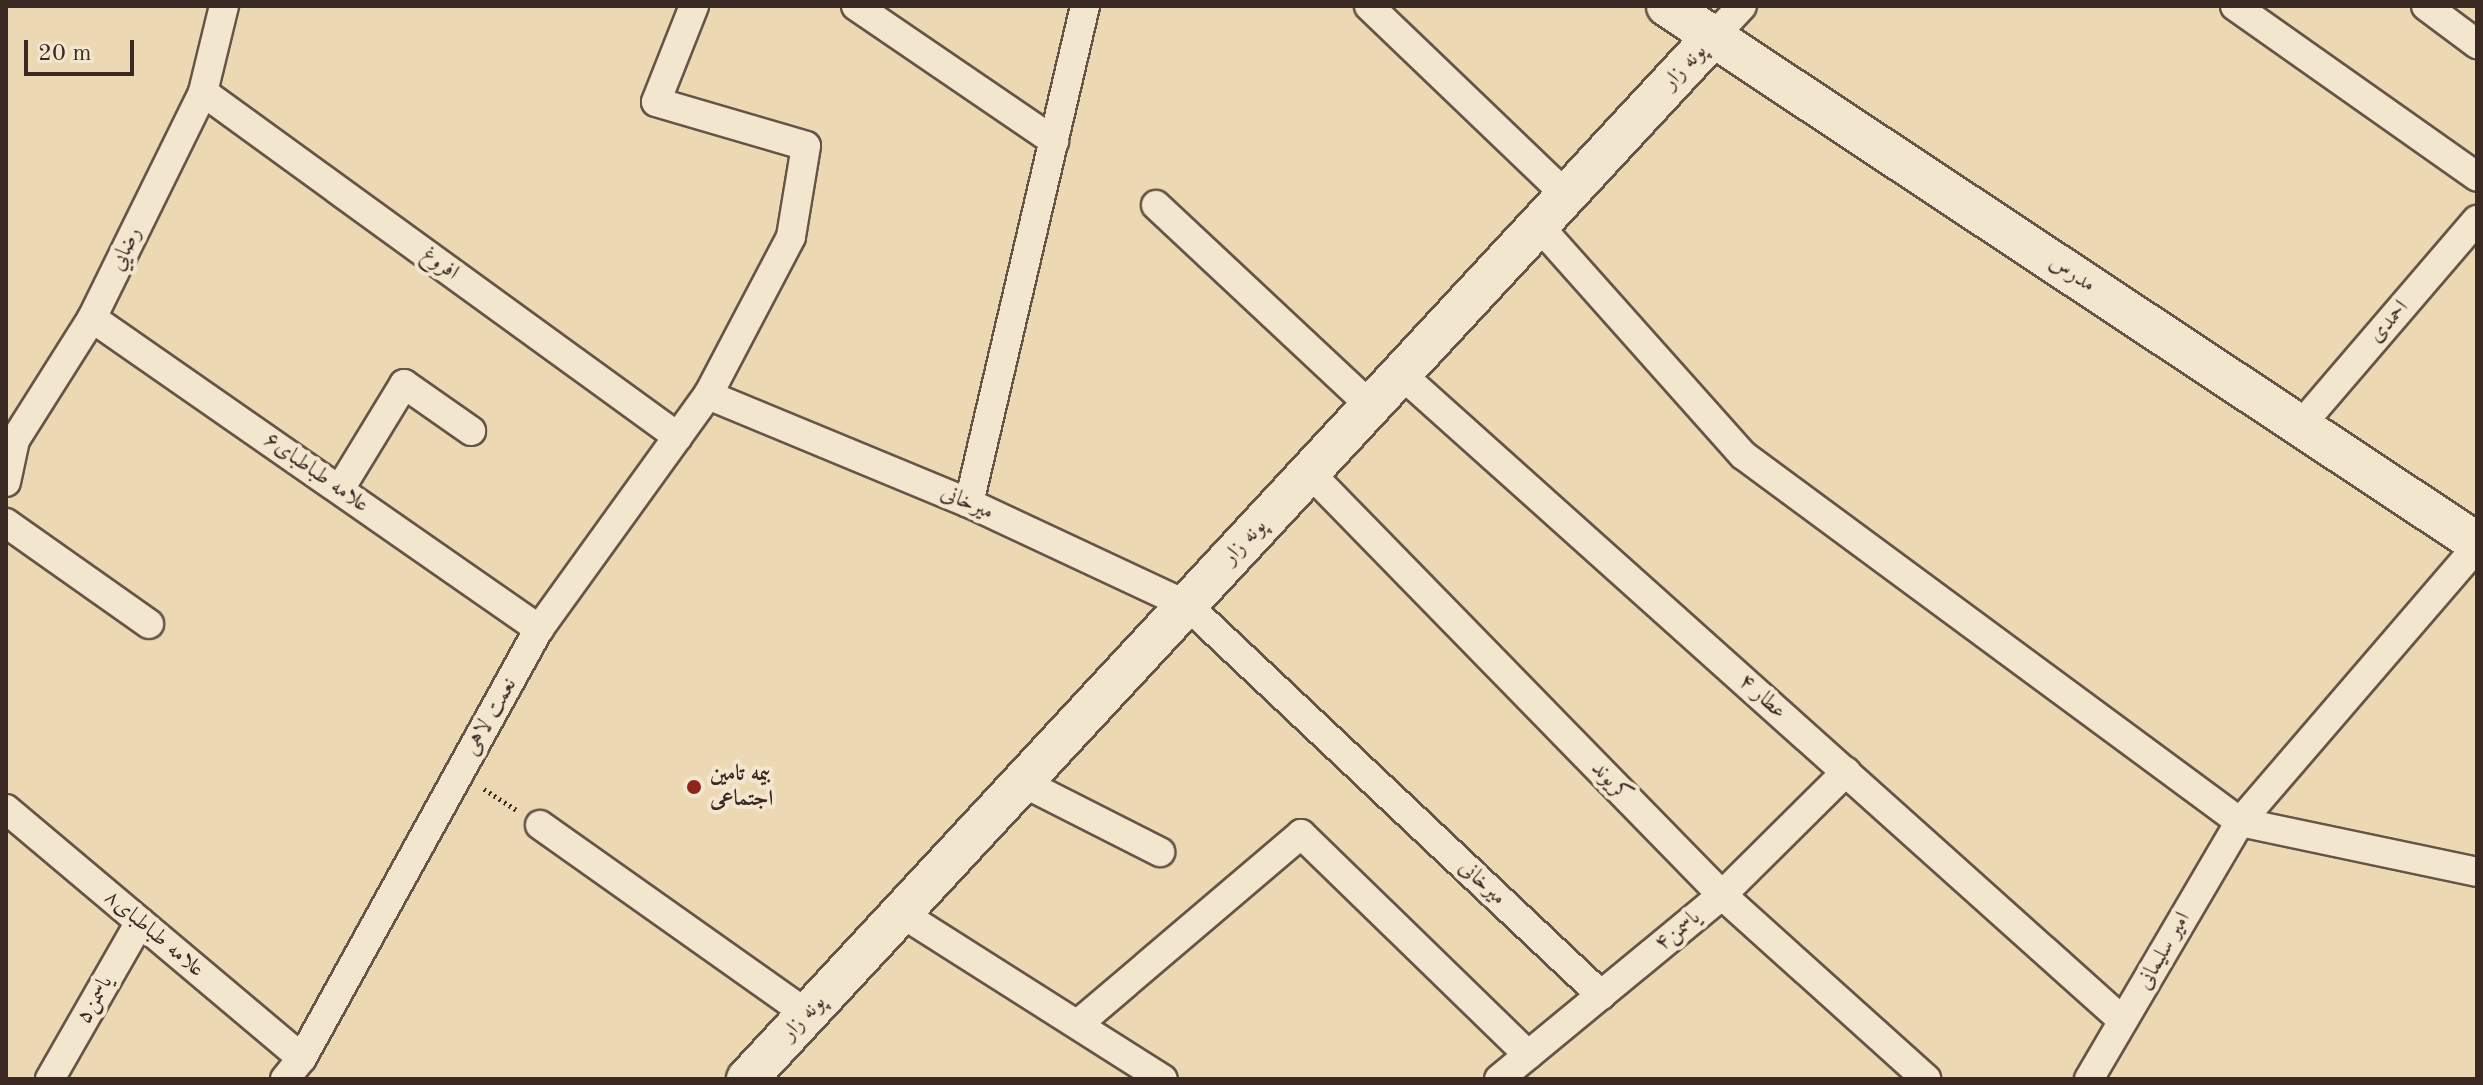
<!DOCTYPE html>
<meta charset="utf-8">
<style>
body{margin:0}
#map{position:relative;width:2483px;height:1085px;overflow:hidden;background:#ecd8b3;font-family:"Old Standard TT",Amiri,serif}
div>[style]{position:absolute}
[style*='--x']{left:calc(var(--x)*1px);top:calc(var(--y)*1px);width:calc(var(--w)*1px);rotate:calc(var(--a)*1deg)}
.path>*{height:5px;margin-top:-2.5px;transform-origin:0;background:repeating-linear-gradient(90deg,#3a2923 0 2px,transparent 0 6px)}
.roads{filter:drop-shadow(2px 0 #665547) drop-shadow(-2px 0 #665547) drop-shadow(0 2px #665547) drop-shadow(0 -2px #665547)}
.street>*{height:28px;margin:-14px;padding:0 14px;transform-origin:14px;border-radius:14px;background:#f3e6ce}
.secondary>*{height:40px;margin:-20px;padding:0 20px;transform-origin:20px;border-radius:20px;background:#f3e6ce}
.dots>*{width:22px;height:22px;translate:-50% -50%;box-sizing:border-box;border:4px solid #f3e6ce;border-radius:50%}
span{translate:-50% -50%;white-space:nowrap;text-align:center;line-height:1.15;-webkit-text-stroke:8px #f3e6ce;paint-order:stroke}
.street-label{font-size:22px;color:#3a2923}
.poi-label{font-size:22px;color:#3a2923;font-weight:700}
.left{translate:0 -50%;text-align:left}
.frame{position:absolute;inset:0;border:8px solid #3a2923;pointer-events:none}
.scale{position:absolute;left:24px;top:40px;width:110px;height:36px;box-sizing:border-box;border:4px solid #3a2923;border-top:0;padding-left:10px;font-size:24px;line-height:28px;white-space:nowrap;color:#3a2923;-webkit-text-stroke:6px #f3e6ce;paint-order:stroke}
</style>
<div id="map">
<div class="path">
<div style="--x:484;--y:789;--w:38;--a:33"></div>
</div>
<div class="roads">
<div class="street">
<div style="--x:694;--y:6;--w:103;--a:111.6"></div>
<div style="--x:656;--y:102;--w:156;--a:16.3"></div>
<div style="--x:806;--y:146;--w:92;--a:99.4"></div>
<div style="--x:791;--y:237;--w:178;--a:117.7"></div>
<div style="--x:708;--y:395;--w:282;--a:22.5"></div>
<div style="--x:969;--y:503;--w:241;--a:25.1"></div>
<div style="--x:1187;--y:605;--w:569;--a:43.29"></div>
<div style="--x:856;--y:6;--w:240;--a:34.3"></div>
<div style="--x:1369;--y:6;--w:273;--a:43.8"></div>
<div style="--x:2235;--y:6;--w:296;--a:35.2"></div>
<div style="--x:2426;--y:6;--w:64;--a:36.7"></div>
<div style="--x:1713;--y:37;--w:42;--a:-46.9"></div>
<div style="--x:203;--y:92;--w:587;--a:35.99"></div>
<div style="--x:1156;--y:205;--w:294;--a:43.1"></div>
<div style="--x:1538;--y:225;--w:308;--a:48.3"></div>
<div style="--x:1743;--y:455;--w:618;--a:36.44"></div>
<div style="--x:2240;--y:822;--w:242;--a:11.9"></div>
<div style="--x:92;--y:318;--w:545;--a:34.83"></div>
<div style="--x:1401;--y:374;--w:969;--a:41.86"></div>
<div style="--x:2301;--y:425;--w:270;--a:-49.4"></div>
<div style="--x:1309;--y:472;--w:591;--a:45.69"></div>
<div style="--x:1722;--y:895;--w:275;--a:42"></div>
<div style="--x:6;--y:482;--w:43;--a:-77.9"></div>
<div style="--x:15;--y:440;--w:144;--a:-57.7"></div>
<div style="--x:92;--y:318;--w:252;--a:-63.8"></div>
<div style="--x:203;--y:92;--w:89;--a:-76.3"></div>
<div style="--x:340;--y:489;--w:123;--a:-58.6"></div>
<div style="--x:404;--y:384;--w:82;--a:35"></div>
<div style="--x:969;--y:503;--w:510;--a:-76.86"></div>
<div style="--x:6;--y:523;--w:175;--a:35.2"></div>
<div style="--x:1022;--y:782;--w:155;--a:26.9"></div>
<div style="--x:6;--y:809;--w:387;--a:40.1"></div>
<div style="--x:540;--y:825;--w:327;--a:35.3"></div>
<div style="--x:901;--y:913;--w:310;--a:32.4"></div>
<div style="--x:1078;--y:1024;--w:293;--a:-40.4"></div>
<div style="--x:1301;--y:834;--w:317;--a:44.2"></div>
<div style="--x:50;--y:1079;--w:181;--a:-60.2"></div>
<div style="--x:285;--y:1079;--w:27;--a:-51"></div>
<div style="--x:302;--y:1058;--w:490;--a:-61.1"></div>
<div style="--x:539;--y:629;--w:289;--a:-54.2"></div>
<div style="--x:1499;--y:1079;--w:289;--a:-39.5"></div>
<div style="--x:1722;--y:895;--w:175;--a:-44.8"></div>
<div style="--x:2089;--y:1079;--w:298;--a:-59.6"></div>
<div style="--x:2240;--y:822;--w:364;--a:-49.3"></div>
</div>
<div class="secondary">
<div style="--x:1667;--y:6;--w:972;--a:33.54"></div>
<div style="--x:747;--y:1079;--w:1421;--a:-47.17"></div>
</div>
</div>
<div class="dots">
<div style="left:694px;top:787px;background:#8f2418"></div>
</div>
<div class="street-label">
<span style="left:1685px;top:67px;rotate:-47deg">پونه زار</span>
<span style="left:126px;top:249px;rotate:-64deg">رضایي</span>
<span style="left:440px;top:264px;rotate:36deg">افروغ</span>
<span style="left:2072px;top:274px;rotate:33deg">مدرس</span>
<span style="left:2389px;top:322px;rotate:-49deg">احمدی</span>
<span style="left:316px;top:473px;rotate:35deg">علامه طباطبای۶</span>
<span style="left:967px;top:503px;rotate:24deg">میرخانی</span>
<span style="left:1245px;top:542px;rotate:-47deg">پونه زار</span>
<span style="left:1762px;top:697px;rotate:42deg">عطار ۴</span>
<span style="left:491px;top:717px;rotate:-61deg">نعمت لاهی</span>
<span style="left:1611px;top:782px;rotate:46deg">کریوند</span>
<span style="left:1482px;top:883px;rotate:43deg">میرخانی</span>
<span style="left:1678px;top:931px;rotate:-39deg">یاسمن۴</span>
<span style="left:154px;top:934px;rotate:40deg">علامه طباطبای۸</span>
<span style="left:2164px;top:951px;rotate:-60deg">امیر سلیمانی</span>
<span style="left:95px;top:1000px;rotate:-60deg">یاسمن۵</span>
<span style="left:804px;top:1018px;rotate:-47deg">پونه زار</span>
</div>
<div class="poi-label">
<span class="left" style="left:710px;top:787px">بیمه تامین<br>اجتماعی</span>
</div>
<div class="frame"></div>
<div class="scale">20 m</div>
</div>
